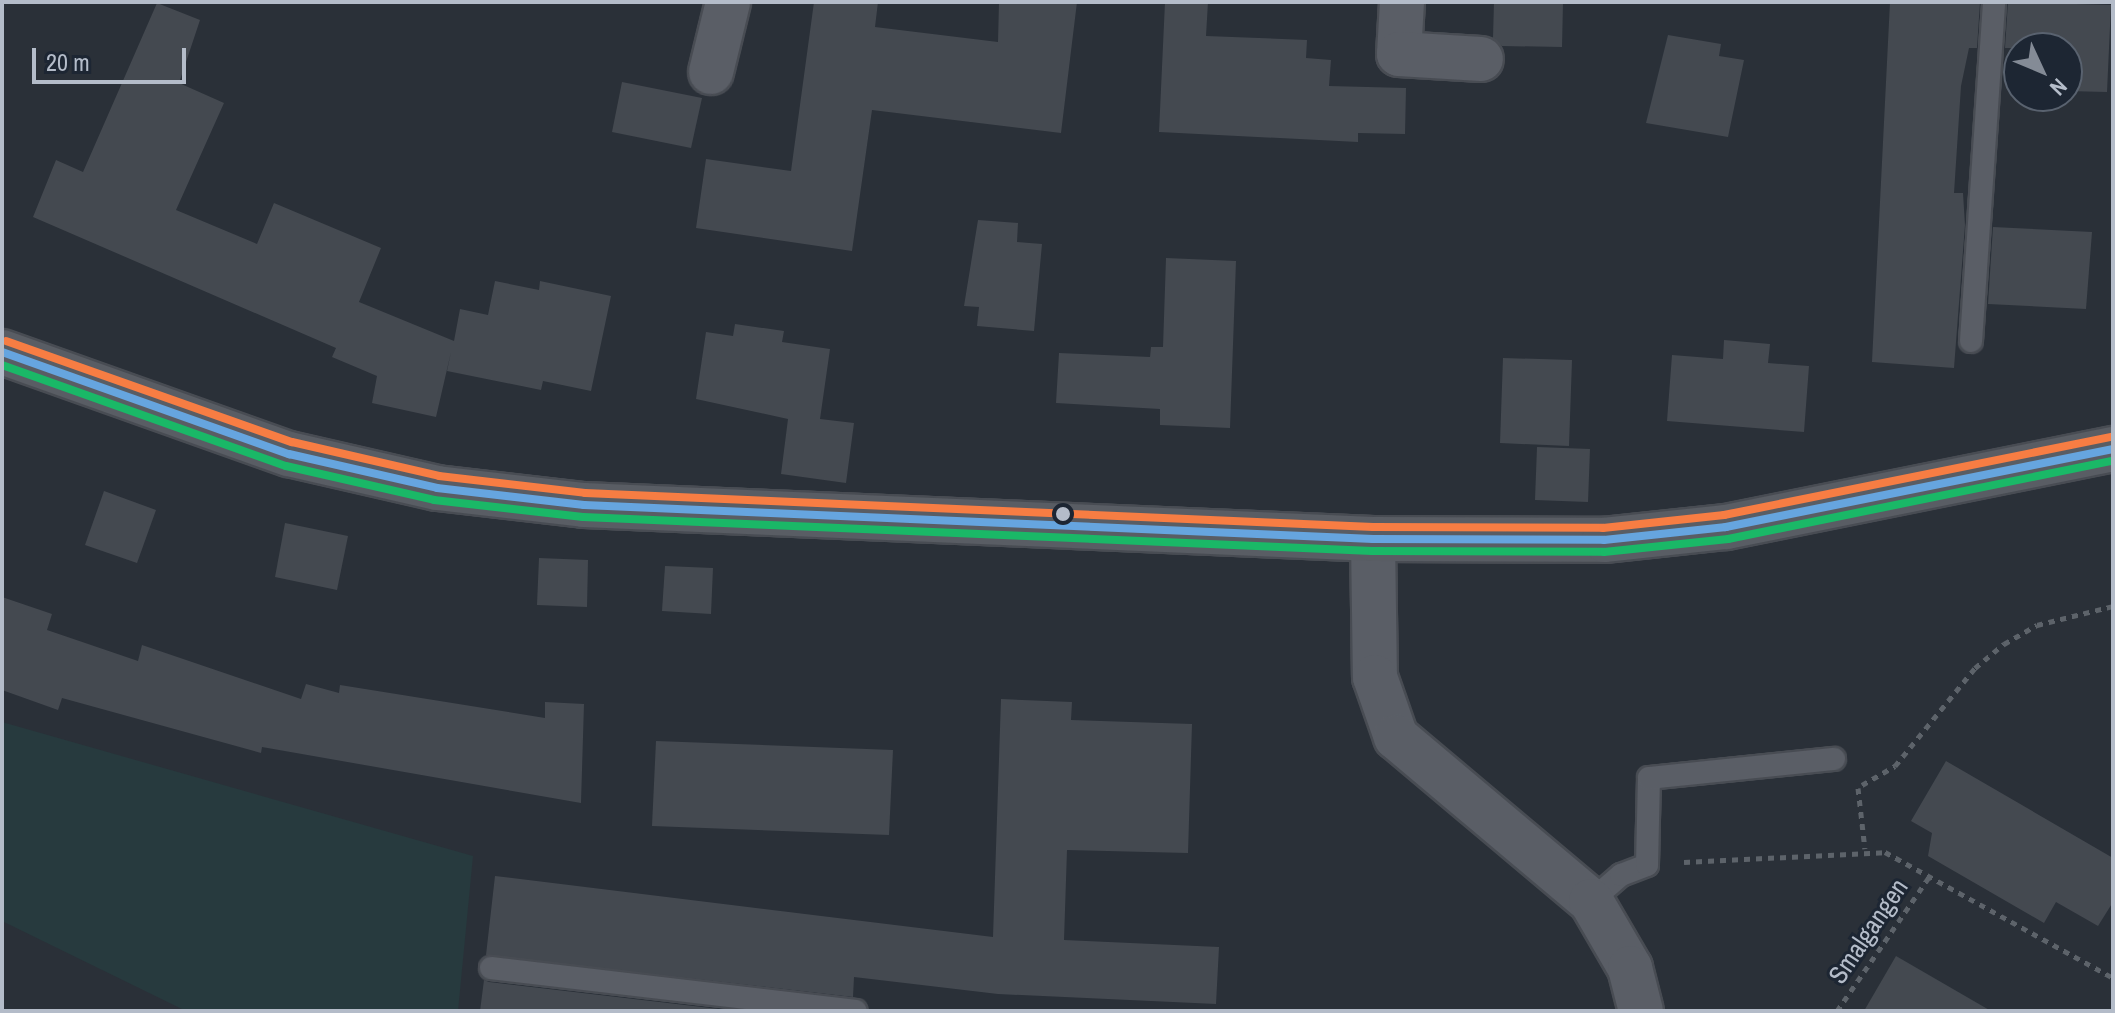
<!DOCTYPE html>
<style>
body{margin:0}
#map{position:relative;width:2115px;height:1013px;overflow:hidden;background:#2a3038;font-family:"Archivo Narrow",sans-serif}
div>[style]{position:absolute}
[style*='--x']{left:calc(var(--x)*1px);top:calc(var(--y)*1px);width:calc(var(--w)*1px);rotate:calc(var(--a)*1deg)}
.green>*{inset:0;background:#273a3e}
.building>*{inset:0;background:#444950}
.path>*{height:5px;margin-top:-2.5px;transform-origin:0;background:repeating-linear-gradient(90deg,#5d636a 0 6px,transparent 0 12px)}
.roads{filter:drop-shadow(2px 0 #484c53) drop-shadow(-2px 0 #484c53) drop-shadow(0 2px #484c53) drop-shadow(0 -2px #484c53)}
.lane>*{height:22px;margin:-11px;padding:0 11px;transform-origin:11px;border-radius:11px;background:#5a5e66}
.street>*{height:44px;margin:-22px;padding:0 22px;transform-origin:22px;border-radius:22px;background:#5a5e66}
.secondary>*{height:44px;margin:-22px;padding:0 22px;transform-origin:22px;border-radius:22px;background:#595d64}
.bus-1>*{height:8px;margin:-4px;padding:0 4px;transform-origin:4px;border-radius:4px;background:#66a5df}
.bus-2>*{height:8px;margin:-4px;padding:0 4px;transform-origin:4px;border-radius:4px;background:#1ab867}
.bus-3>*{height:8px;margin:-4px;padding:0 4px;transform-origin:4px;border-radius:4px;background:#f77d43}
.dots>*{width:22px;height:22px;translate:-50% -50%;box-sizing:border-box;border:4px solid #1d2633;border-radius:50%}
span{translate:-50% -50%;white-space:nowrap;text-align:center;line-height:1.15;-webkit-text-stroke:6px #1d2633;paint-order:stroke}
.street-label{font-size:26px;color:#b4bcc9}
.frame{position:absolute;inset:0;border:4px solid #b4bcc9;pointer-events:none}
.north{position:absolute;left:2003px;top:32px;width:80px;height:80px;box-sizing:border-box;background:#1d2633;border:2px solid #59626f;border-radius:50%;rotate:134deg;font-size:22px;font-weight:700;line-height:32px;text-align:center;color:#b4bcc9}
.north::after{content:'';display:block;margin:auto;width:28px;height:36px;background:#848b96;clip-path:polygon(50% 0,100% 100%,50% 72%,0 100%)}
.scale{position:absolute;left:32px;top:48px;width:154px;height:36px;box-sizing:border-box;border:4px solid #b4bcc9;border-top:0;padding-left:10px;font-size:24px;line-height:28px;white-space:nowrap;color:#b4bcc9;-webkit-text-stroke:6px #1d2633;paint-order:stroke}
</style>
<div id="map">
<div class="green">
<div style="clip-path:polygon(2px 722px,473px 856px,458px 1011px,186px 1011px,2px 921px)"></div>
</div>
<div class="building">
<div style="clip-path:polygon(814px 2px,878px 2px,875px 27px,998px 42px,999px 2px,1077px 2px,1061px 133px,872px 110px,852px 251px,696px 228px,706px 159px,791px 171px)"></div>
<div style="clip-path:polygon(1165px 2px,1208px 2px,1206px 36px,1307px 40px,1306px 58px,1331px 60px,1329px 86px,1406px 88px,1405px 134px,1358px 133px,1358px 142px,1159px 132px)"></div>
<div style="clip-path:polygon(1494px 2px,1563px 2px,1562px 47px,1502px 46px,1493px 38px)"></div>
<div style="clip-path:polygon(1890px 2px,1980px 2px,1977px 48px,1969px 48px,1961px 86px,1954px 193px,1963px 193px,1965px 225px,1954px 368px,1872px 362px)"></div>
<div style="clip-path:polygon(2008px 2px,2111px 5px,2107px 92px,2067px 91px,2067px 48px,2005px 48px)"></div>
<div style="clip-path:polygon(157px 3px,200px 20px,179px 83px,224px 103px,176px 210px,257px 244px,274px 203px,381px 248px,359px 302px,454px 341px,460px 309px,488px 315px,495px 281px,539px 290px,540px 281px,611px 296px,591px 391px,543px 381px,541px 390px,447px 371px,451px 352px,436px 417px,372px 403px,377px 376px,332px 357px,336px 348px,33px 217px,56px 160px,83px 172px)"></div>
<div style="clip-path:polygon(1668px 35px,1721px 44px,1719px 56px,1744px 60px,1728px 137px,1646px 123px)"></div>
<div style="clip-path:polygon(622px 82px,702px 98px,691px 148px,612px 132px)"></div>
<div style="clip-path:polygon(978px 220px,1018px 223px,1017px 242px,1042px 244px,1034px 331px,977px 326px,979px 307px,964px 306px)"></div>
<div style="clip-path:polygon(1993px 227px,2092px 232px,2086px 309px,1988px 304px)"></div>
<div style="clip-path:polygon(1166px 258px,1236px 261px,1230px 428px,1160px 425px,1160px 409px,1056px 403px,1059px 353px,1150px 357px,1151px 347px,1163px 347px)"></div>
<div style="clip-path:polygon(735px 324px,784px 331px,782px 342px,830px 349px,820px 419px,854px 423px,846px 483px,781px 474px,788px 419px,696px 399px,706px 332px,733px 336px)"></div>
<div style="clip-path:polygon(1724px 340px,1770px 344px,1768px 363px,1809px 366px,1804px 432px,1667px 421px,1672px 355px,1723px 359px)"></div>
<div style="clip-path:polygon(1503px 358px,1572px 360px,1569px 446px,1500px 443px)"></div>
<div style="clip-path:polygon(1537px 447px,1590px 449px,1588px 502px,1535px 500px)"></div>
<div style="clip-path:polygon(104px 491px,156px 510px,137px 563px,85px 545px)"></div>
<div style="clip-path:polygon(285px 523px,348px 536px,337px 590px,275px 577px)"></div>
<div style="clip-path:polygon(539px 558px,588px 560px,587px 607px,537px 605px)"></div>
<div style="clip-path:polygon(665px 566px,713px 568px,711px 614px,662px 611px)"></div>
<div style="clip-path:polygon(2px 597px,52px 614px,47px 630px,138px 661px,142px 645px,301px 699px,306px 684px,339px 693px,340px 685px,545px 718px,545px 702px,584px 704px,581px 803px,262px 747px,261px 753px,62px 698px,58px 710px,2px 690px)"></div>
<div style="clip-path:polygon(1001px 699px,1072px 702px,1071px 720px,1192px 724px,1188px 853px,1067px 850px,1064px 940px,1219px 947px,1216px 1004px,998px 994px,854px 977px,853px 997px,486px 955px,495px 876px,993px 937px)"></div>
<div style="clip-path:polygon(656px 741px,893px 750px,889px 835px,652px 826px)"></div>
<div style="clip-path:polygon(1946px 761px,2113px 858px,2113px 902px,2098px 926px,2056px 902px,2044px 923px,1928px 856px,1932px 833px,1911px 821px)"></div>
<div style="clip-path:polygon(1896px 956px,1991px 1011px,1864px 1011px)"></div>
<div style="clip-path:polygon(484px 980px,489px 982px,736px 1011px,480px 1011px)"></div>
</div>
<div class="path">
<div style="--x:1862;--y:785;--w:38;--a:-30"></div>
<div style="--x:1895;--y:766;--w:127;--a:-50.8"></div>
<div style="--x:1975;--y:668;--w:38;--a:-40"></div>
<div style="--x:2004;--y:644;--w:38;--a:-30"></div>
<div style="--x:2037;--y:625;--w:78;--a:-14"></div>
<div style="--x:1858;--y:788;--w:61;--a:83.5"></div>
<div style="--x:1684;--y:862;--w:201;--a:-2.8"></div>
<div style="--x:1885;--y:852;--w:260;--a:28.9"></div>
<div style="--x:1837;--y:1011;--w:166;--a:-55.5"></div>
</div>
<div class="roads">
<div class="lane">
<div style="--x:1971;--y:341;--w:340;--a:-86.1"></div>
<div style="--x:1591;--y:901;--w:40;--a:-41"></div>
<div style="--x:1621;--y:875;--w:28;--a:-21"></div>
<div style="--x:1647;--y:865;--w:87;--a:-88.7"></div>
<div style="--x:1649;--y:778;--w:186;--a:-5.9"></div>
<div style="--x:491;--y:968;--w:367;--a:6.7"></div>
</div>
<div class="street">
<div style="--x:1402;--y:2;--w:52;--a:93.3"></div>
<div style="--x:1399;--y:54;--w:82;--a:3.5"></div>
<div style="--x:711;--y:72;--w:72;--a:-76.3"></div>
<div style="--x:1373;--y:539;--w:138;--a:89.2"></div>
<div style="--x:1375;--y:677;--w:64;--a:70.7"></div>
<div style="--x:1396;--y:737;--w:255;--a:40.1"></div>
<div style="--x:1591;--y:901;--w:78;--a:59.8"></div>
<div style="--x:1630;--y:968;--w:44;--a:75.7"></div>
</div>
<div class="secondary">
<div style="--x:2;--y:352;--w:305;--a:19.6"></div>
<div style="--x:289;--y:454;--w:152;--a:12.9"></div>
<div style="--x:437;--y:488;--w:148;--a:6.6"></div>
<div style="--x:584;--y:505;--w:790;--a:2.47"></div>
<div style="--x:1373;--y:539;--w:231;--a:0.2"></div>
<div style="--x:1604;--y:540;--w:123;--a:-6.1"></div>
<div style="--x:1726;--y:527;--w:395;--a:-11.4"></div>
</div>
</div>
<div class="bus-1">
<div style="--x:2;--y:352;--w:305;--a:19.6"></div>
<div style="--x:289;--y:454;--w:152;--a:12.9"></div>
<div style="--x:437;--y:488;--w:148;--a:6.6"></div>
<div style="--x:584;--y:505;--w:790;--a:2.47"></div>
<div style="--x:1373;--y:539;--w:231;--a:0.2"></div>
<div style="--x:1604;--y:540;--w:123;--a:-6.1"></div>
<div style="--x:1726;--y:527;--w:395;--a:-11.4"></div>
</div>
<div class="bus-2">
<div style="--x:2;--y:365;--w:301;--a:19.6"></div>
<div style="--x:286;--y:466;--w:152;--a:12.9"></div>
<div style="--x:434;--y:500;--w:150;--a:6.5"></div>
<div style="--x:583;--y:517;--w:790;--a:2.47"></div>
<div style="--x:1372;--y:551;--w:232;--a:0.2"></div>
<div style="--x:1604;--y:552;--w:125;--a:-6"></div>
<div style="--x:1728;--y:539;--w:393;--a:-11.5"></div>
</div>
<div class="bus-3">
<div style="--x:6;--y:341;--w:303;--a:19.5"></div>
<div style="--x:292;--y:442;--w:151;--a:13"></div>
<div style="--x:439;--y:476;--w:147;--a:6.6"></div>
<div style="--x:585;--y:493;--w:789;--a:2.47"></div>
<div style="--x:1373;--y:527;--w:230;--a:0.2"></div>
<div style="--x:1603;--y:528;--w:122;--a:-6.1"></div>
<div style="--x:1724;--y:515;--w:395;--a:-11.4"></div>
</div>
<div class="dots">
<div style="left:1063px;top:514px;background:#b4bcc9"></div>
</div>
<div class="street-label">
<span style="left:1868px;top:931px;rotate:-56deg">Smalgangen</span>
</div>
<div class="frame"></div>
<div class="north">N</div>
<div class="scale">20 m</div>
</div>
